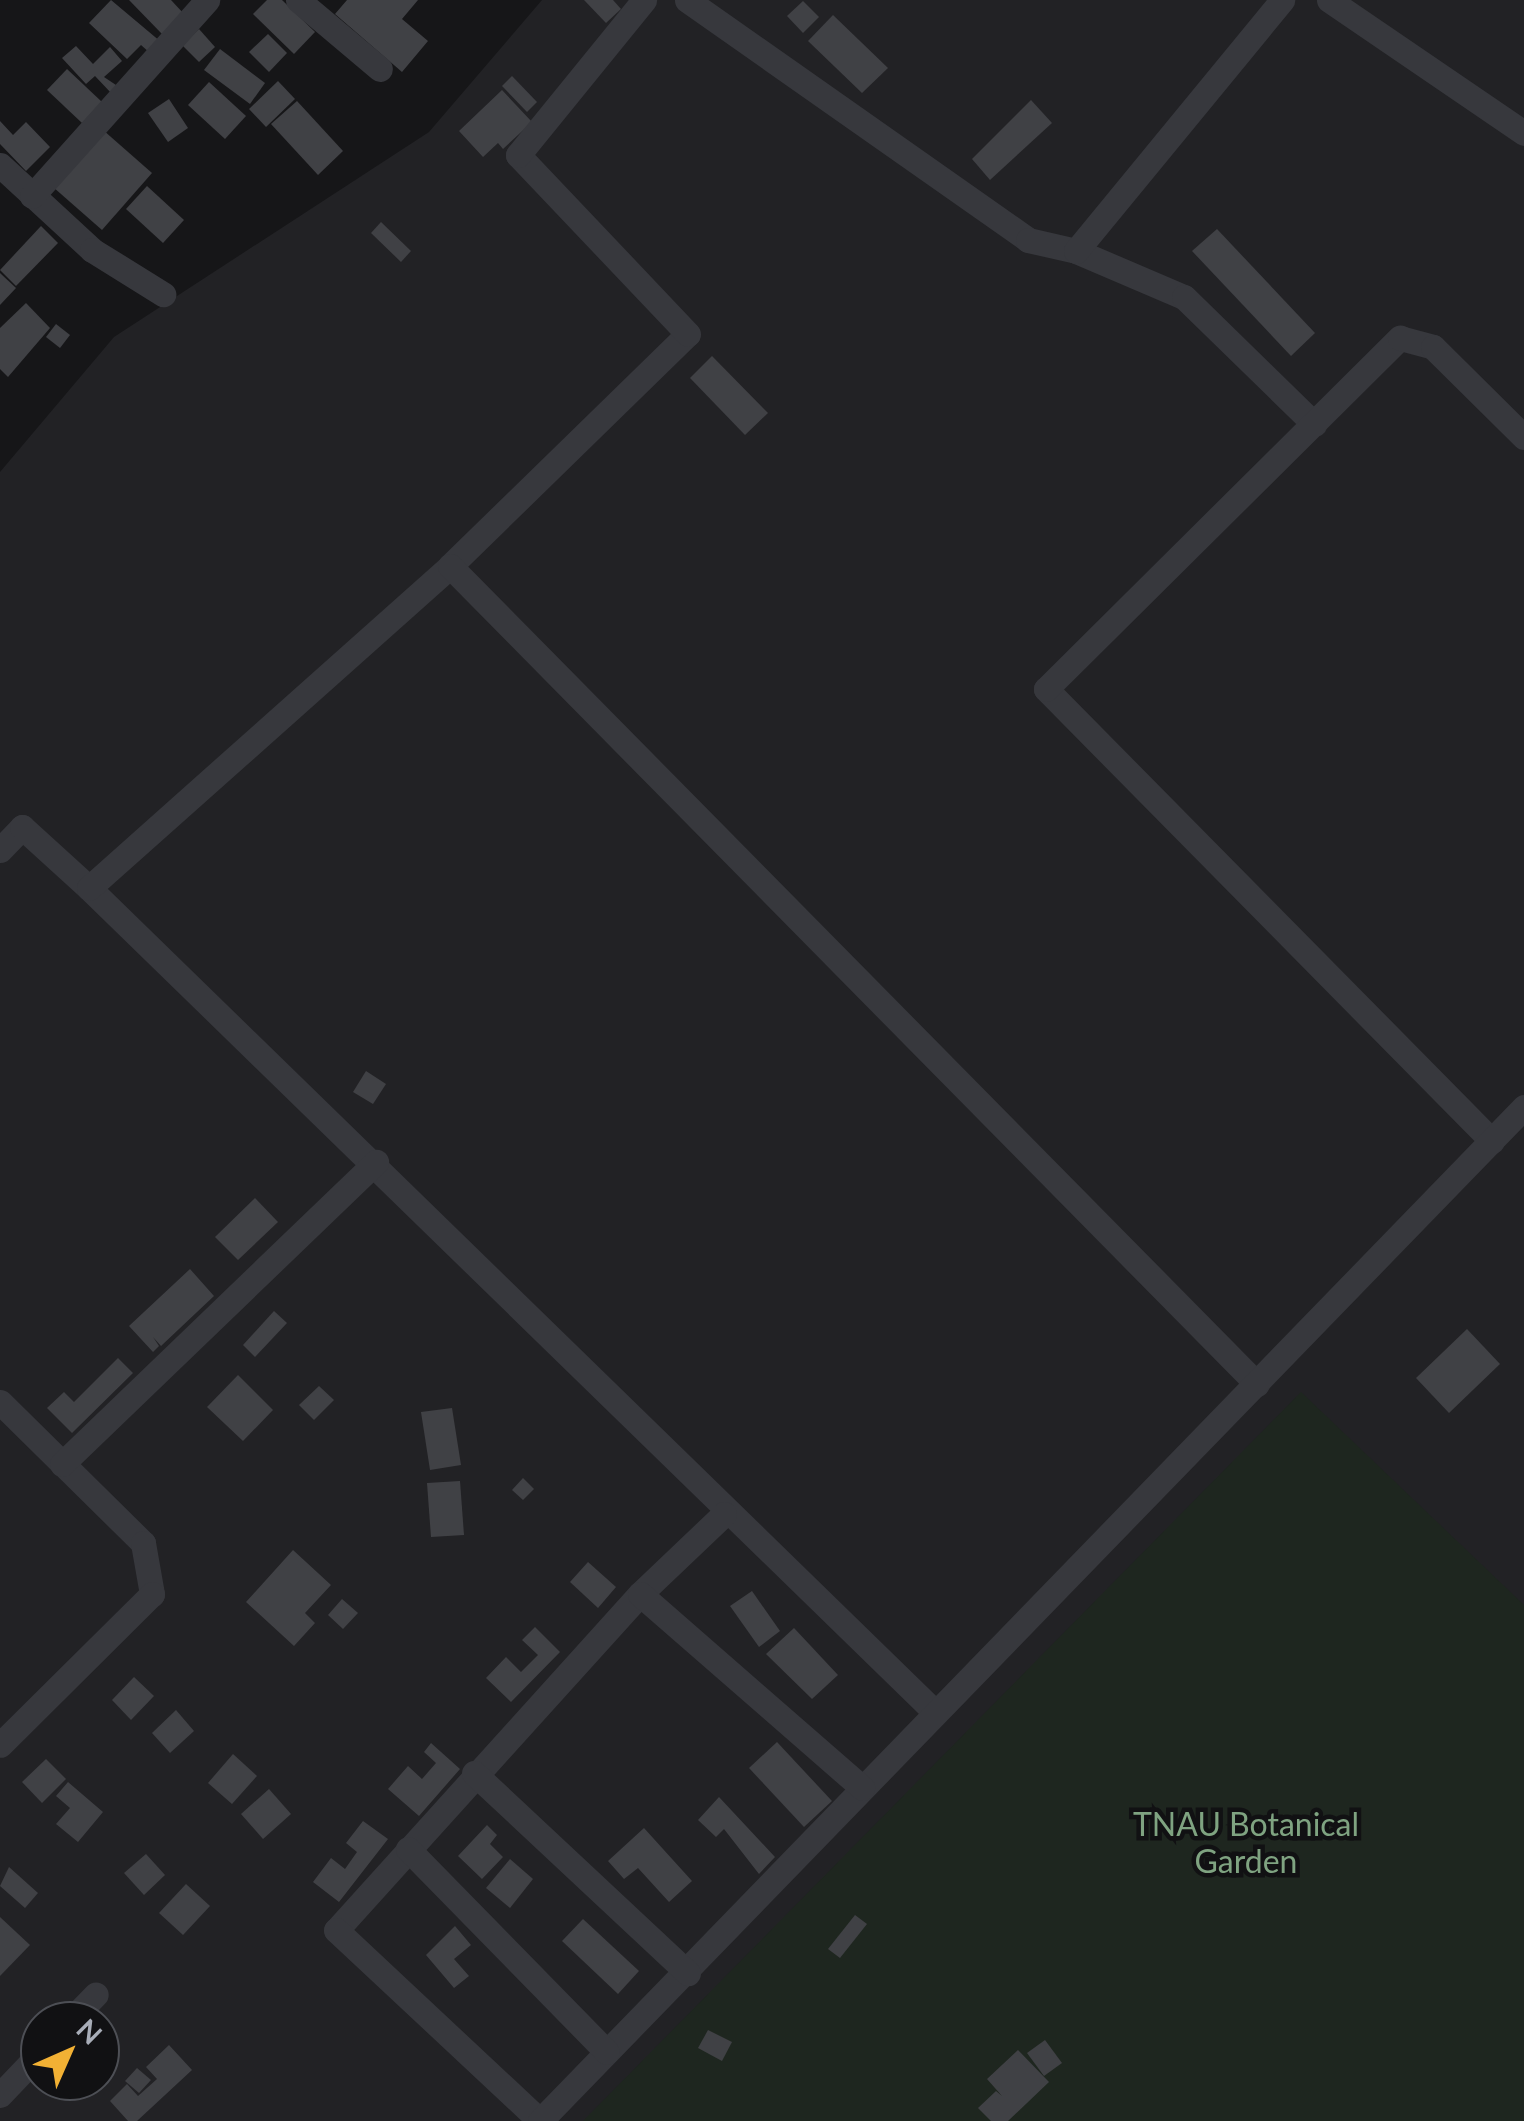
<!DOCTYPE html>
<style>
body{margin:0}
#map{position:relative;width:1524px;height:2121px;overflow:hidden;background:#161618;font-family:Lato,sans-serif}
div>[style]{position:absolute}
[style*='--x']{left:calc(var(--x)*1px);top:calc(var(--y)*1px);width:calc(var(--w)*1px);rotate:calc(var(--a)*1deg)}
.built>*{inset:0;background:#222225}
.green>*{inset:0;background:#1e261f}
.building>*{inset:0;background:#404145}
.minor>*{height:25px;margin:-12.5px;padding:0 12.5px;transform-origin:12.5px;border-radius:12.5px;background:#37383d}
span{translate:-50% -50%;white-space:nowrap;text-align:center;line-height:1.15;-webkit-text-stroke:9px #111113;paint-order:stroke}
.park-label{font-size:32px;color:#7fa381}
.north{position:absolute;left:20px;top:2001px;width:100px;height:100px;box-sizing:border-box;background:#111113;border:2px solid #4d4f55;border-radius:50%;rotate:45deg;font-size:28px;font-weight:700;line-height:40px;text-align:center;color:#a8adb8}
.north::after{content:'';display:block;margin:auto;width:35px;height:45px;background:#f2b134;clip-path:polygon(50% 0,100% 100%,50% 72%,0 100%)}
</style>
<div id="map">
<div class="built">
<div style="clip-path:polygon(evenodd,542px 0,1524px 0,1524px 2121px,0 2121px,0 472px,114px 337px,429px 132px,542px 0,40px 2021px,100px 2021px,100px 2081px,40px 2081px,40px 2021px)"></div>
</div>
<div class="green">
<div style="clip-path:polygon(1301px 1392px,1524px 1605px,1524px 2121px,583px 2121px)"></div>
</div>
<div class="building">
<div style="clip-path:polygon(111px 0,161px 42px,150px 53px,141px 45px,127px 59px,89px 23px)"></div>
<div style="clip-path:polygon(129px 0,171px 0,184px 14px,162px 34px)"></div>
<div style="clip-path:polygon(267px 0,282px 0,315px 32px,294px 54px,253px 14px)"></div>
<div style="clip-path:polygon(347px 0,418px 0,402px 19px,428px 41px,402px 72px,335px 14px)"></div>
<div style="clip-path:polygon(584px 0,613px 0,621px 9px,606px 23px)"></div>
<div style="clip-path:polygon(803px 1px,819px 17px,803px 33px,787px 16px)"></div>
<div style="clip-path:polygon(833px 15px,888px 68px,862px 93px,808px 41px)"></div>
<div style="clip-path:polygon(199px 29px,215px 47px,199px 62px,182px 45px)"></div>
<div style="clip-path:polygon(268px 34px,287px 53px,269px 72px,249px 52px)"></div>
<div style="clip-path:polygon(76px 46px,93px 64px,110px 47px,122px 61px,104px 77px,119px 87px,112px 94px,95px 76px,86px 84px,62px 58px)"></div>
<div style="clip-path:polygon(220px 49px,265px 83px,250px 104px,204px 70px)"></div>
<div style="clip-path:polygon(67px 69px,102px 102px,82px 123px,47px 90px)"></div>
<div style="clip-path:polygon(512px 76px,537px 102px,527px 112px,502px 86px)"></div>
<div style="clip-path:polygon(278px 81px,295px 99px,266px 127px,249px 109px)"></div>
<div style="clip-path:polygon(209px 82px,246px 116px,225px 139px,188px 105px)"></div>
<div style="clip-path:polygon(502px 90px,532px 122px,503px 149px,498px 143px,483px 157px,459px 131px)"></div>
<div style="clip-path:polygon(169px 99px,188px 128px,168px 142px,148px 113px)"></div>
<div style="clip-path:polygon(1031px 100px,1052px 123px,990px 180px,972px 159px)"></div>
<div style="clip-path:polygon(297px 101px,343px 151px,318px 175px,271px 124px)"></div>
<div style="clip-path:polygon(0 121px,13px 135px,26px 122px,50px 147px,26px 171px,0 144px)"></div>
<div style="clip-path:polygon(103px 130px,152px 173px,102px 230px,53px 187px)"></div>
<div style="clip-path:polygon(147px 186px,184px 220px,163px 243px,126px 209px)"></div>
<div style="clip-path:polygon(381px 222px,411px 251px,401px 262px,371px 233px)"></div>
<div style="clip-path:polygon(41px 226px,58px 243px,16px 286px,0 270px)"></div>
<div style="clip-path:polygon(1217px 229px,1315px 333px,1291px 356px,1192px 251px)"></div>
<div style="clip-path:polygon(0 273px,16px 288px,0 305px)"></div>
<div style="clip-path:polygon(26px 303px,50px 328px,8px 377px,0 369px,0 328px)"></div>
<div style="clip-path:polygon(56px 324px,70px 335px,60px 348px,46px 337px)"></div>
<div style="clip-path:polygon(712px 356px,768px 413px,745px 435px,690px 378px)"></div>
<div style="clip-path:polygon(366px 1071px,386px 1084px,373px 1104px,353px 1092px)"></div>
<div style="clip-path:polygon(255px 1198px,278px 1222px,238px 1260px,215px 1237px)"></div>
<div style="clip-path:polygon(190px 1269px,214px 1296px,161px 1346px,153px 1337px,159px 1346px,153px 1352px,129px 1326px)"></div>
<div style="clip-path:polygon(274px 1311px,287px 1323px,255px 1357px,243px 1345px)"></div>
<div style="clip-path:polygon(1467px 1329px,1500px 1364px,1449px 1413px,1416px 1378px)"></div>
<div style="clip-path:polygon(118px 1358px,133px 1373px,72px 1433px,47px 1408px,64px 1392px,74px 1402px)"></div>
<div style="clip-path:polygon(238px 1375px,273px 1410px,243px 1441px,207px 1407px)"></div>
<div style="clip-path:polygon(319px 1386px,334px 1400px,314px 1420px,299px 1405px)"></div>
<div style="clip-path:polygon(452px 1408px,461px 1465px,430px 1470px,421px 1412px)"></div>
<div style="clip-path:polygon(523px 1478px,534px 1489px,523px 1500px,512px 1490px)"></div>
<div style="clip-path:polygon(460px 1481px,464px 1535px,431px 1537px,427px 1483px)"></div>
<div style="clip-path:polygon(293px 1550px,331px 1585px,305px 1613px,315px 1623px,294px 1646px,246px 1602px)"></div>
<div style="clip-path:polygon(588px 1562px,616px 1587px,598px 1608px,570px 1582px)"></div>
<div style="clip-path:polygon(752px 1591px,780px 1631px,759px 1647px,730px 1606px)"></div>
<div style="clip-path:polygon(342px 1599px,358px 1613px,343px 1629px,328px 1615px)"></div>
<div style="clip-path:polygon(535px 1627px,560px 1652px,511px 1702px,486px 1678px,506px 1657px,521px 1672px,538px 1655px,522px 1640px)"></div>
<div style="clip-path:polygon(794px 1628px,838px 1675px,812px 1699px,766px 1654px)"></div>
<div style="clip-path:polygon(134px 1677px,154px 1696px,131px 1720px,112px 1700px)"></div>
<div style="clip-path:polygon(176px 1710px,194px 1731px,170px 1753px,152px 1733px)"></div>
<div style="clip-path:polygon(777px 1742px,832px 1801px,804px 1827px,749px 1768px)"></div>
<div style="clip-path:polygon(431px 1743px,460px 1769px,419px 1816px,388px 1789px,408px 1766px,422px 1779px,436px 1763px,424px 1752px)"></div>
<div style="clip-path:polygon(233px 1754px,257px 1776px,232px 1804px,208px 1783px)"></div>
<div style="clip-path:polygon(46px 1759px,66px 1779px,42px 1803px,22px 1782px)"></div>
<div style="clip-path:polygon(68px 1782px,103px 1812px,78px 1842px,56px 1824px,70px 1808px,56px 1796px)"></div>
<div style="clip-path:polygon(269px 1789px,291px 1814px,263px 1839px,241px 1814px)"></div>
<div style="clip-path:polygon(719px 1797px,775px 1857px,759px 1874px,724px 1829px,716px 1837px,698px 1820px)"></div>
<div style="clip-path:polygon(363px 1821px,388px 1839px,339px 1902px,313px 1882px,331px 1858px,345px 1869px,357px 1852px,346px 1843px)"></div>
<div style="clip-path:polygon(487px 1825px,497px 1835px,490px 1844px,503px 1857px,482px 1879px,458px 1856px)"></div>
<div style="clip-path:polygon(644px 1828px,692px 1881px,669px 1902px,638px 1868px,624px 1879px,608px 1861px)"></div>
<div style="clip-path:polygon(146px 1854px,165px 1875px,144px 1895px,124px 1873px)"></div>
<div style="clip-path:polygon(510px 1859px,533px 1879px,510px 1908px,486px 1888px)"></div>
<div style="clip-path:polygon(9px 1867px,38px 1893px,25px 1908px,0 1886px)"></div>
<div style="clip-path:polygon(186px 1884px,210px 1906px,183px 1935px,159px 1913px)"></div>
<div style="clip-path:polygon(855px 1915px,867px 1924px,840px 1958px,828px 1949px)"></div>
<div style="clip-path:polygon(0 1917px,30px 1945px,0 1976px)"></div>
<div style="clip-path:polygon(583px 1919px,639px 1971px,618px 1994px,562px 1941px)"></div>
<div style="clip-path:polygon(455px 1926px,471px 1945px,454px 1959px,469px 1976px,454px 1988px,426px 1955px)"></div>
<div style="clip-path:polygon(708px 2030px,732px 2042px,722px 2061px,698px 2048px)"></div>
<div style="clip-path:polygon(1045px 2040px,1062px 2063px,1044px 2076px,1027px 2053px)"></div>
<div style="clip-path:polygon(169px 2045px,192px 2070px,137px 2121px,128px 2121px,110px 2101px,127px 2084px,138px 2096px,157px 2079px,146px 2067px)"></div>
<div style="clip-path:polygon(1018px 2050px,1049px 2082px,1008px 2121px,991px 2121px,978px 2108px,996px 2091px,1002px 2096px,987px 2079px)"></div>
<div style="clip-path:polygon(137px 2068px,151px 2080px,139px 2093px,125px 2081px)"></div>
</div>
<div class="minor">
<div style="--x:298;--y:0;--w:107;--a:40.1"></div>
<div style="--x:687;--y:0;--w:417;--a:35.1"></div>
<div style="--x:1028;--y:240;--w:49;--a:12.9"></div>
<div style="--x:1076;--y:251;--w:117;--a:23.1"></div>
<div style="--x:1184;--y:297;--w:182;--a:44.3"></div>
<div style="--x:1329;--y:0;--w:236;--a:34.3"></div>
<div style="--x:0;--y:165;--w:125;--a:42.7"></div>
<div style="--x:92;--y:250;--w:84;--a:31.8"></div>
<div style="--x:32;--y:196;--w:263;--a:-48.2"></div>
<div style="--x:1076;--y:251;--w:325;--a:-50.6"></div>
<div style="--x:450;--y:566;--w:332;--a:-44.3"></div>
<div style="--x:688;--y:334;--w:247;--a:-133.5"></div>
<div style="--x:518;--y:155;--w:200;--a:-50.9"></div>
<div style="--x:0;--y:850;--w:32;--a:-46"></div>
<div style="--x:22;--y:827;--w:91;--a:42.3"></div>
<div style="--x:89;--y:888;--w:1181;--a:44.25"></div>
<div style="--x:89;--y:888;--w:484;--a:-41.7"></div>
<div style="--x:450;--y:566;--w:1149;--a:45.39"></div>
<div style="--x:1492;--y:1141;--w:635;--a:-134.62"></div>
<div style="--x:1046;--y:689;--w:499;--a:-44.8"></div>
<div style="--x:1400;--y:338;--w:34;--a:15"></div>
<div style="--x:1433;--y:347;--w:128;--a:44.7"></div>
<div style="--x:0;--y:1402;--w:201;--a:44.6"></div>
<div style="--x:143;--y:1543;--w:52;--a:80"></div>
<div style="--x:152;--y:1594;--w:214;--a:135.2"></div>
<div style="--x:62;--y:1464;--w:436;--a:-43.9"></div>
<div style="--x:724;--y:1514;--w:116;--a:136.4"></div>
<div style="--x:640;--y:1594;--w:453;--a:132.1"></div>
<div style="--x:336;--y:1930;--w:279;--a:43.1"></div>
<div style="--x:540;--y:2121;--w:1413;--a:-45.86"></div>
<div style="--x:640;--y:1594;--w:295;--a:41.1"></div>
<div style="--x:474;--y:1773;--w:293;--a:43.1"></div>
<div style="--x:408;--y:1849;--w:284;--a:45.6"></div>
<div style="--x:70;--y:2021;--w:37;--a:-46"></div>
<div style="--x:0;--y:2095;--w:58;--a:-46.4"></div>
</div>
<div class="park-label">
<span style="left:1246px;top:1843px">TNAU Botanical<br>Garden</span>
</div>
<div class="north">N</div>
</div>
